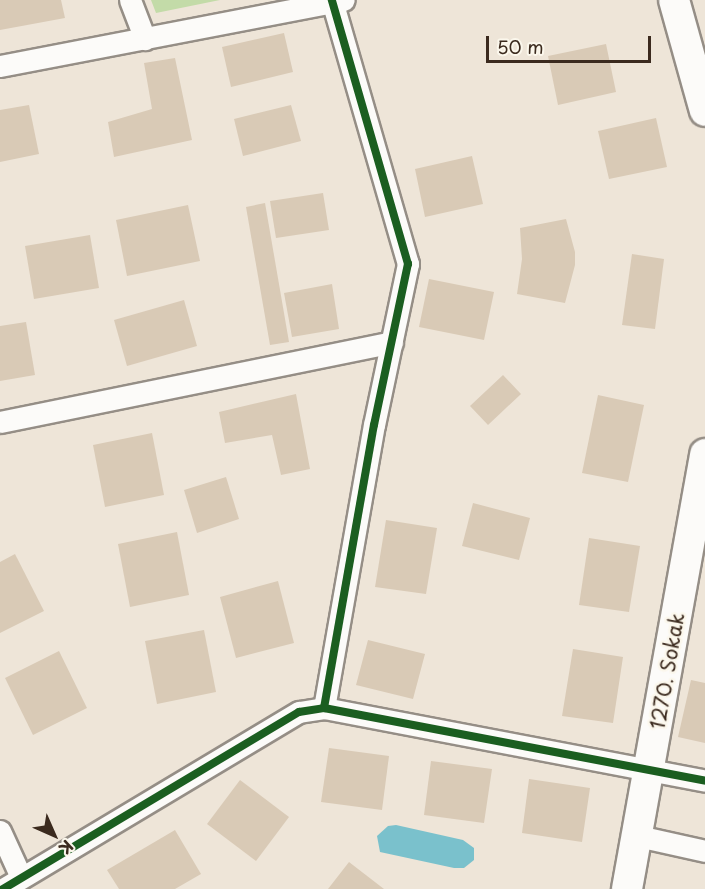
<!DOCTYPE html>
<style>
body{margin:0}
#map{position:relative;width:705px;height:889px;overflow:hidden;background:#eee5d8;font-family:"Playpen Sans",sans-serif}
div>[style]{position:absolute}
[style*='--x']{left:calc(var(--x)*1px);top:calc(var(--y)*1px);width:calc(var(--w)*1px);rotate:calc(var(--a)*1deg)}
.green>*{inset:0;background:#c3dba8}
.water>*{inset:0;background:#7ac1cc}
.building>*{inset:0;background:#d9cab6}
.roads{filter:drop-shadow(2px 0 #958e86) drop-shadow(-2px 0 #958e86) drop-shadow(0 2px #958e86) drop-shadow(0 -2px #958e86)}
.street>*{height:21px;margin:-10.5px;padding:0 10.5px;transform-origin:10.5px;border-radius:10.5px;background:#fcfbf9}
.secondary>*{height:30px;margin:-15px;padding:0 15px;transform-origin:15px;border-radius:15px;background:#fcfbf9}
.cycleway>*{height:8px;margin:-4px;padding:0 4px;transform-origin:4px;border-radius:4px;background:#1b5e20}
span{translate:-50% -50%;white-space:nowrap;text-align:center;line-height:1.15;-webkit-text-stroke:5px #fbf7ec;paint-order:stroke}
.street-label{font-size:20px;color:#3b2a1e}
.north{position:absolute;left:24px;top:805px;width:60px;height:60px;-webkit-text-stroke:4px #fbf7ec;paint-order:stroke;rotate:135deg;font-size:16px;font-weight:700;line-height:24px;text-align:center;color:#3b2a1e}
.north::after{content:'';display:block;margin:auto;width:21px;height:27px;background:#3b2a1e;clip-path:polygon(50% 0,100% 100%,50% 72%,0 100%)}
.scale{position:absolute;left:486px;top:36px;width:165px;height:27px;box-sizing:border-box;border:3px solid #3b2a1e;border-top:0;padding-left:8px;font-size:18px;line-height:21px;white-space:nowrap;color:#3b2a1e;-webkit-text-stroke:4px #fbf7ec;paint-order:stroke}
</style>
<div id="map">
<div class="green">
<div style="clip-path:polygon(151px 0,220px 0,156px 13px)"></div>
</div>
<div class="water">
<div style="clip-path:polygon(396px 825px,463px 840px,474px 848px,474px 860px,464px 868px,454px 868px,380px 852px,377px 836px,388px 826px)"></div>
</div>
<div class="building">
<div style="clip-path:polygon(0 0,61px 0,65px 18px,0 30px)"></div>
<div style="clip-path:polygon(284px 33px,293px 72px,231px 87px,222px 47px)"></div>
<div style="clip-path:polygon(606px 44px,616px 92px,558px 105px,548px 56px)"></div>
<div style="clip-path:polygon(175px 58px,192px 140px,114px 157px,108px 122px,152px 109px,144px 63px)"></div>
<div style="clip-path:polygon(29px 105px,39px 154px,0 162px,0 110px)"></div>
<div style="clip-path:polygon(291px 105px,301px 141px,243px 156px,234px 119px)"></div>
<div style="clip-path:polygon(656px 118px,667px 167px,609px 179px,598px 131px)"></div>
<div style="clip-path:polygon(472px 156px,483px 204px,425px 217px,415px 169px)"></div>
<div style="clip-path:polygon(323px 193px,329px 230px,276px 238px,270px 201px)"></div>
<div style="clip-path:polygon(265px 203px,289px 342px,270px 345px,246px 207px)"></div>
<div style="clip-path:polygon(188px 205px,200px 261px,127px 276px,116px 220px)"></div>
<div style="clip-path:polygon(566px 219px,575px 252px,575px 265px,565px 303px,517px 294px,522px 259px,520px 228px)"></div>
<div style="clip-path:polygon(90px 235px,99px 288px,34px 299px,25px 246px)"></div>
<div style="clip-path:polygon(632px 254px,664px 259px,655px 329px,622px 325px)"></div>
<div style="clip-path:polygon(429px 279px,494px 292px,484px 340px,419px 327px)"></div>
<div style="clip-path:polygon(332px 284px,339px 329px,292px 337px,284px 293px)"></div>
<div style="clip-path:polygon(184px 300px,197px 346px,127px 366px,114px 320px)"></div>
<div style="clip-path:polygon(26px 322px,35px 375px,0 381px,0 326px)"></div>
<div style="clip-path:polygon(503px 375px,521px 394px,488px 425px,470px 406px)"></div>
<div style="clip-path:polygon(296px 394px,310px 469px,281px 475px,272px 435px,225px 443px,219px 412px)"></div>
<div style="clip-path:polygon(598px 395px,644px 405px,628px 482px,582px 473px)"></div>
<div style="clip-path:polygon(152px 433px,164px 495px,105px 507px,93px 445px)"></div>
<div style="clip-path:polygon(226px 477px,239px 519px,197px 533px,184px 490px)"></div>
<div style="clip-path:polygon(473px 503px,530px 518px,519px 560px,462px 546px)"></div>
<div style="clip-path:polygon(386px 520px,437px 528px,426px 594px,375px 587px)"></div>
<div style="clip-path:polygon(177px 532px,189px 595px,130px 607px,118px 544px)"></div>
<div style="clip-path:polygon(589px 538px,640px 546px,629px 612px,579px 605px)"></div>
<div style="clip-path:polygon(15px 554px,44px 611px,0 633px,0 562px)"></div>
<div style="clip-path:polygon(278px 581px,294px 643px,236px 658px,220px 597px)"></div>
<div style="clip-path:polygon(204px 630px,216px 692px,157px 704px,145px 641px)"></div>
<div style="clip-path:polygon(368px 640px,425px 654px,413px 699px,356px 685px)"></div>
<div style="clip-path:polygon(573px 649px,623px 657px,613px 723px,562px 716px)"></div>
<div style="clip-path:polygon(59px 651px,87px 708px,33px 735px,5px 678px)"></div>
<div style="clip-path:polygon(691px 680px,705px 683px,705px 743px,678px 737px)"></div>
<div style="clip-path:polygon(329px 748px,389px 756px,382px 810px,321px 802px)"></div>
<div style="clip-path:polygon(431px 761px,492px 769px,484px 823px,424px 815px)"></div>
<div style="clip-path:polygon(529px 779px,590px 788px,582px 842px,522px 833px)"></div>
<div style="clip-path:polygon(240px 780px,289px 817px,256px 861px,207px 824px)"></div>
<div style="clip-path:polygon(175px 830px,201px 874px,175px 889px,119px 889px,107px 870px)"></div>
<div style="clip-path:polygon(349px 862px,384px 889px,328px 889px)"></div>
</div>
<div class="roads">
<div class="street">
<div style="--x:130;--y:0;--w:42;--a:69"></div>
<div style="--x:0;--y:66;--w:350;--a:-10.9"></div>
<div style="--x:0;--y:422;--w:400;--a:-11.5"></div>
<div style="--x:324;--y:708;--w:287;--a:-80"></div>
<div style="--x:374;--y:425;--w:165;--a:-78.1"></div>
<div style="--x:408;--y:264;--w:275;--a:-106.1"></div>
<div style="--x:0;--y:831;--w:51;--a:65.5"></div>
<div style="--x:638;--y:836;--w:69;--a:12.6"></div>
<div style="--x:3;--y:889;--w:345;--a:-30.9"></div>
<div style="--x:299;--y:712;--w:25;--a:-9"></div>
<div style="--x:324;--y:708;--w:388;--a:10.8"></div>
</div>
<div class="secondary">
<div style="--x:674;--y:0;--w:115;--a:74.4"></div>
<div style="--x:627;--y:889;--w:442;--a:-79.8"></div>
</div>
</div>
<div class="cycleway">
<div style="--x:324;--y:708;--w:287;--a:-80"></div>
<div style="--x:374;--y:425;--w:165;--a:-78.1"></div>
<div style="--x:408;--y:264;--w:275;--a:-106.1"></div>
<div style="--x:3;--y:889;--w:345;--a:-30.9"></div>
<div style="--x:299;--y:712;--w:25;--a:-9"></div>
<div style="--x:324;--y:708;--w:388;--a:10.8"></div>
</div>
<div class="street-label">
<span style="left:667px;top:671px;rotate:-80deg">1270. Sokak</span>
</div>
<div class="north">K</div>
<div class="scale">50 m</div>
</div>
